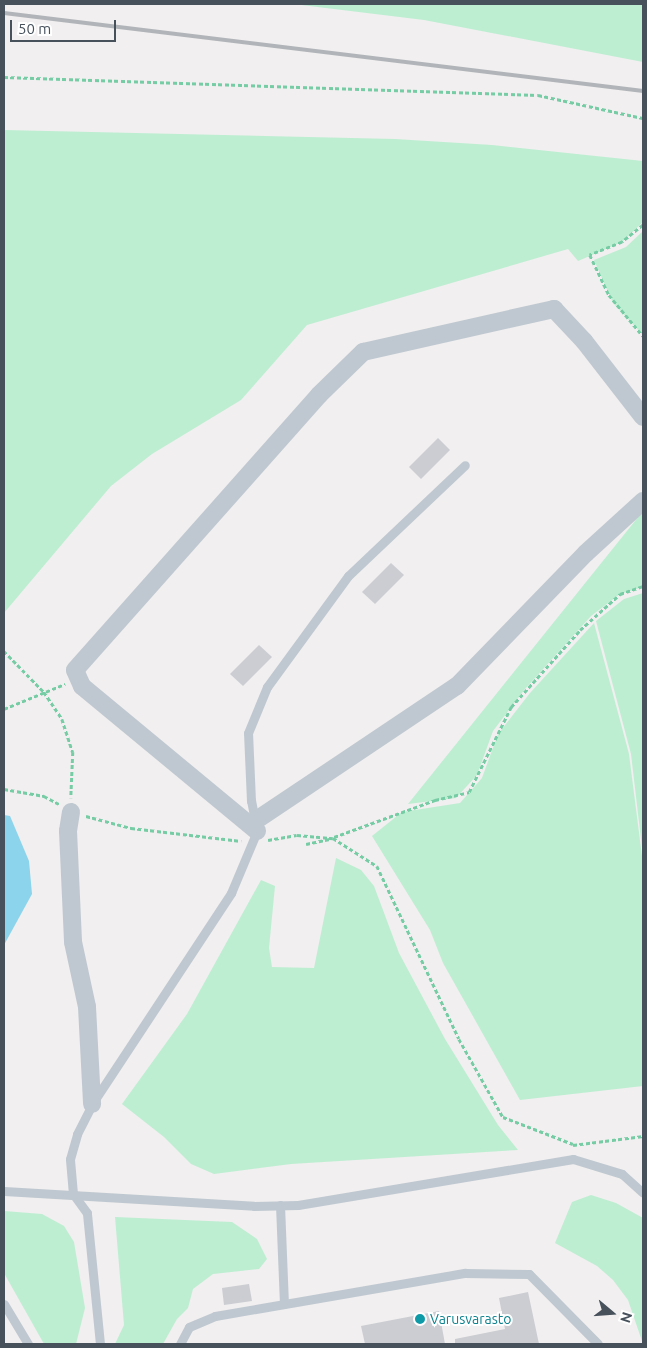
<!DOCTYPE html>
<style>
body{margin:0}
#map{position:relative;width:647px;height:1348px;overflow:hidden;background:#f1efef;font-family:Ubuntu,sans-serif}
div>[style]{position:absolute}
[style*='--x']{left:calc(var(--x)*1px);top:calc(var(--y)*1px);width:calc(var(--w)*1px);rotate:calc(var(--a)*1deg)}
.green>*{inset:0;background:#bdeed2}
.water>*{inset:0;background:#8bd4eb}
.building>*{inset:0;background:#cbcdd3}
.path>*{height:2.5px;margin-top:-1.25px;transform-origin:0;background:repeating-linear-gradient(90deg,#76cca4 0 4px,transparent 0 6.5px)}
.lane>*{height:9px;margin:-4.5px;padding:0 4.5px;transform-origin:4.5px;border-radius:4.5px;background:#bfc8d0}
.street>*{height:18px;margin:-9px;padding:0 9px;transform-origin:9px;border-radius:9px;background:#bfc8d0}
.rail>*{height:4px;margin:-2px;padding:0 2px;transform-origin:2px;border-radius:2px;background:#b1b4b9}
.dots>*{width:14px;height:14px;translate:-50% -50%;box-sizing:border-box;border:2px solid #fff;border-radius:50%}
span{translate:-50% -50%;white-space:nowrap;text-align:center;line-height:1.15;-webkit-text-stroke:4px #fff;paint-order:stroke}
.culture-label{font-size:14px;color:#0d838f}
.left{translate:0 -50%;text-align:left}
.frame{position:absolute;inset:0;border:5px solid #47515c;pointer-events:none}
.north{position:absolute;left:587px;top:1288px;width:50px;height:50px;-webkit-text-stroke:4px #fff;paint-order:stroke;rotate:108deg;font-size:14px;font-weight:700;line-height:20px;text-align:center;color:#47515c}
.north::after{content:'';display:block;margin:auto;width:18px;height:22px;background:#47515c;clip-path:polygon(50% 0,100% 100%,50% 72%,0 100%)}
.scale{position:absolute;left:10px;top:20px;width:106px;height:22px;box-sizing:border-box;border:2px solid #47515c;border-top:0;padding-left:6px;font-size:15px;line-height:18px;white-space:nowrap;color:#47515c;-webkit-text-stroke:4px #fff;paint-order:stroke}
</style>
<div id="map">
<div class="green">
<div style="clip-path:polygon(293px 4px,643px 4px,643px 62px,424px 20px)"></div>
<div style="clip-path:polygon(4px 130px,395px 139px,492px 145px,643px 161px,643px 222px,622px 242px,578px 261px,568px 249px,307px 325px,241px 400px,152px 454px,111px 486px,4px 613px)"></div>
<div style="clip-path:polygon(643px 231px,643px 335px,613px 303px,594px 260px,626px 247px)"></div>
<div style="clip-path:polygon(643px 511px,643px 587px,620px 594px,591px 616px,525px 689px,493px 731px,477px 775px,456px 798px,408px 804px)"></div>
<div style="clip-path:polygon(643px 593px,643px 856px,631px 754px,596px 621px,624px 599px)"></div>
<div style="clip-path:polygon(594px 623px,629px 754px,643px 864px,643px 1086px,520px 1100px,443px 963px,430px 930px,372px 836px,402px 812px,460px 803px,482px 778px,498px 734px,530px 693px)"></div>
<div style="clip-path:polygon(336px 858px,361px 870px,374px 886px,399px 953px,445px 1039px,498px 1125px,518px 1150px,291px 1164px,214px 1174px,191px 1164px,164px 1137px,122px 1104px,187px 1014px,261px 880px,275px 886px,269px 948px,272px 967px,314px 968px)"></div>
<div style="clip-path:polygon(591px 1195px,616px 1203px,643px 1218px,643px 1344px,628px 1300px,613px 1280px,597px 1266px,555px 1243px,572px 1202px)"></div>
<div style="clip-path:polygon(4px 1211px,42px 1214px,64px 1226px,74px 1242px,85px 1308px,76px 1344px,44px 1344px,4px 1273px)"></div>
<div style="clip-path:polygon(115px 1217px,232px 1222px,257px 1239px,267px 1259px,259px 1269px,213px 1274px,193px 1289px,188px 1308px,177px 1319px,163px 1344px,115px 1344px,124px 1325px)"></div>
</div>
<div class="water">
<div style="clip-path:polygon(4px 815px,10px 816px,29px 861px,32px 894px,4px 945px)"></div>
</div>
<div class="building">
<div style="clip-path:polygon(438px 438px,450px 450px,421px 479px,409px 467px)"></div>
<div style="clip-path:polygon(391px 563px,404px 575px,375px 604px,362px 592px)"></div>
<div style="clip-path:polygon(259px 645px,272px 657px,243px 686px,230px 674px)"></div>
<div style="clip-path:polygon(249px 1284px,252px 1301px,224px 1305px,222px 1288px)"></div>
<div style="clip-path:polygon(528px 1292px,539px 1344px,455px 1344px,455px 1339px,505px 1329px,499px 1298px)"></div>
<div style="clip-path:polygon(439px 1311px,445px 1344px,365px 1344px,361px 1326px)"></div>
</div>
<div class="path">
<div style="--x:4;--y:77;--w:534;--a:1.93"></div>
<div style="--x:538;--y:95;--w:107;--a:12.4"></div>
<div style="--x:643;--y:225;--w:27;--a:141"></div>
<div style="--x:622;--y:242;--w:35;--a:158"></div>
<div style="--x:590;--y:255;--w:44;--a:64.6"></div>
<div style="--x:609;--y:295;--w:53;--a:50.3"></div>
<div style="--x:4;--y:651;--w:57;--a:45.7"></div>
<div style="--x:44;--y:692;--w:32;--a:56"></div>
<div style="--x:62;--y:719;--w:35;--a:72"></div>
<div style="--x:73;--y:752;--w:46;--a:92.5"></div>
<div style="--x:4;--y:709;--w:66;--a:-22.3"></div>
<div style="--x:4;--y:789;--w:41;--a:9.9"></div>
<div style="--x:44;--y:796;--w:17;--a:28"></div>
<div style="--x:86;--y:816;--w:47;--a:14.9"></div>
<div style="--x:131;--y:828;--w:111;--a:6.7"></div>
<div style="--x:334;--y:837;--w:108;--a:-20.1"></div>
<div style="--x:435;--y:800;--w:35;--a:-13"></div>
<div style="--x:469;--y:792;--w:95;--a:-63.7"></div>
<div style="--x:511;--y:707;--w:103;--a:-48.1"></div>
<div style="--x:580;--y:630;--w:54;--a:-42"></div>
<div style="--x:620;--y:594;--w:24;--a:-19"></div>
<div style="--x:268;--y:840;--w:29;--a:-10"></div>
<div style="--x:297;--y:835;--w:36;--a:5"></div>
<div style="--x:333;--y:838;--w:52;--a:32.5"></div>
<div style="--x:377;--y:866;--w:191;--a:64.6"></div>
<div style="--x:459;--y:1039;--w:90;--a:60.6"></div>
<div style="--x:503;--y:1117;--w:75;--a:21.1"></div>
<div style="--x:306;--y:844;--w:24;--a:-12"></div>
<div style="--x:573;--y:1145;--w:71;--a:-7.3"></div>
</div>
<div class="lane">
<div style="--x:4;--y:1191;--w:250;--a:3.4"></div>
<div style="--x:254;--y:1206;--w:44;--a:-1.3"></div>
<div style="--x:298;--y:1205;--w:279;--a:-9.5"></div>
<div style="--x:573;--y:1159;--w:51;--a:17"></div>
<div style="--x:622;--y:1174;--w:28;--a:42"></div>
<div style="--x:280;--y:1205;--w:99;--a:87.7"></div>
<div style="--x:4;--y:1304;--w:47;--a:59"></div>
<div style="--x:100;--y:1344;--w:132;--a:-95.7"></div>
<div style="--x:87;--y:1213;--w:24;--a:-126"></div>
<div style="--x:73;--y:1194;--w:35;--a:-95"></div>
<div style="--x:70;--y:1159;--w:26;--a:-74"></div>
<div style="--x:77;--y:1134;--w:34;--a:-63"></div>
<div style="--x:92;--y:1104;--w:253;--a:-56.6"></div>
<div style="--x:231;--y:893;--w:67;--a:-67.2"></div>
<div style="--x:257;--y:831;--w:31;--a:-101"></div>
<div style="--x:251;--y:801;--w:68;--a:-92.5"></div>
<div style="--x:248;--y:733;--w:50;--a:-67.6"></div>
<div style="--x:267;--y:687;--w:137;--a:-53.9"></div>
<div style="--x:348;--y:576;--w:161;--a:-43.5"></div>
<div style="--x:180;--y:1344;--w:19;--a:-62"></div>
<div style="--x:189;--y:1327;--w:28;--a:-23"></div>
<div style="--x:215;--y:1316;--w:254;--a:-9.8"></div>
<div style="--x:465;--y:1273;--w:64;--a:0.9"></div>
<div style="--x:529;--y:1274;--w:98;--a:45.4"></div>
</div>
<div class="street">
<div style="--x:71;--y:812;--w:19;--a:99"></div>
<div style="--x:68;--y:831;--w:111;--a:87.4"></div>
<div style="--x:73;--y:942;--w:66;--a:77.8"></div>
<div style="--x:87;--y:1007;--w:97;--a:87"></div>
<div style="--x:255;--y:821;--w:243;--a:-33.8"></div>
<div style="--x:457;--y:686;--w:185;--a:-45.9"></div>
<div style="--x:586;--y:553;--w:77;--a:-42.4"></div>
<div style="--x:257;--y:831;--w:227;--a:-140.4"></div>
<div style="--x:82;--y:686;--w:17;--a:-114"></div>
<div style="--x:75;--y:670;--w:368;--a:-48.4"></div>
<div style="--x:319;--y:395;--w:62;--a:-44.3"></div>
<div style="--x:363;--y:352;--w:196;--a:-12.7"></div>
<div style="--x:554;--y:309;--w:44;--a:46.8"></div>
<div style="--x:584;--y:341;--w:96;--a:52.2"></div>
</div>
<div class="rail">
<div style="--x:4;--y:13;--w:644;--a:6.96"></div>
</div>
<div class="dots">
<div style="left:420px;top:1319px;background:#0f9aa8"></div>
</div>
<div class="culture-label">
<span class="left" style="left:430px;top:1319px">Varusvarasto</span>
</div>
<div class="frame"></div>
<div class="north">N</div>
<div class="scale">50 m</div>
</div>
